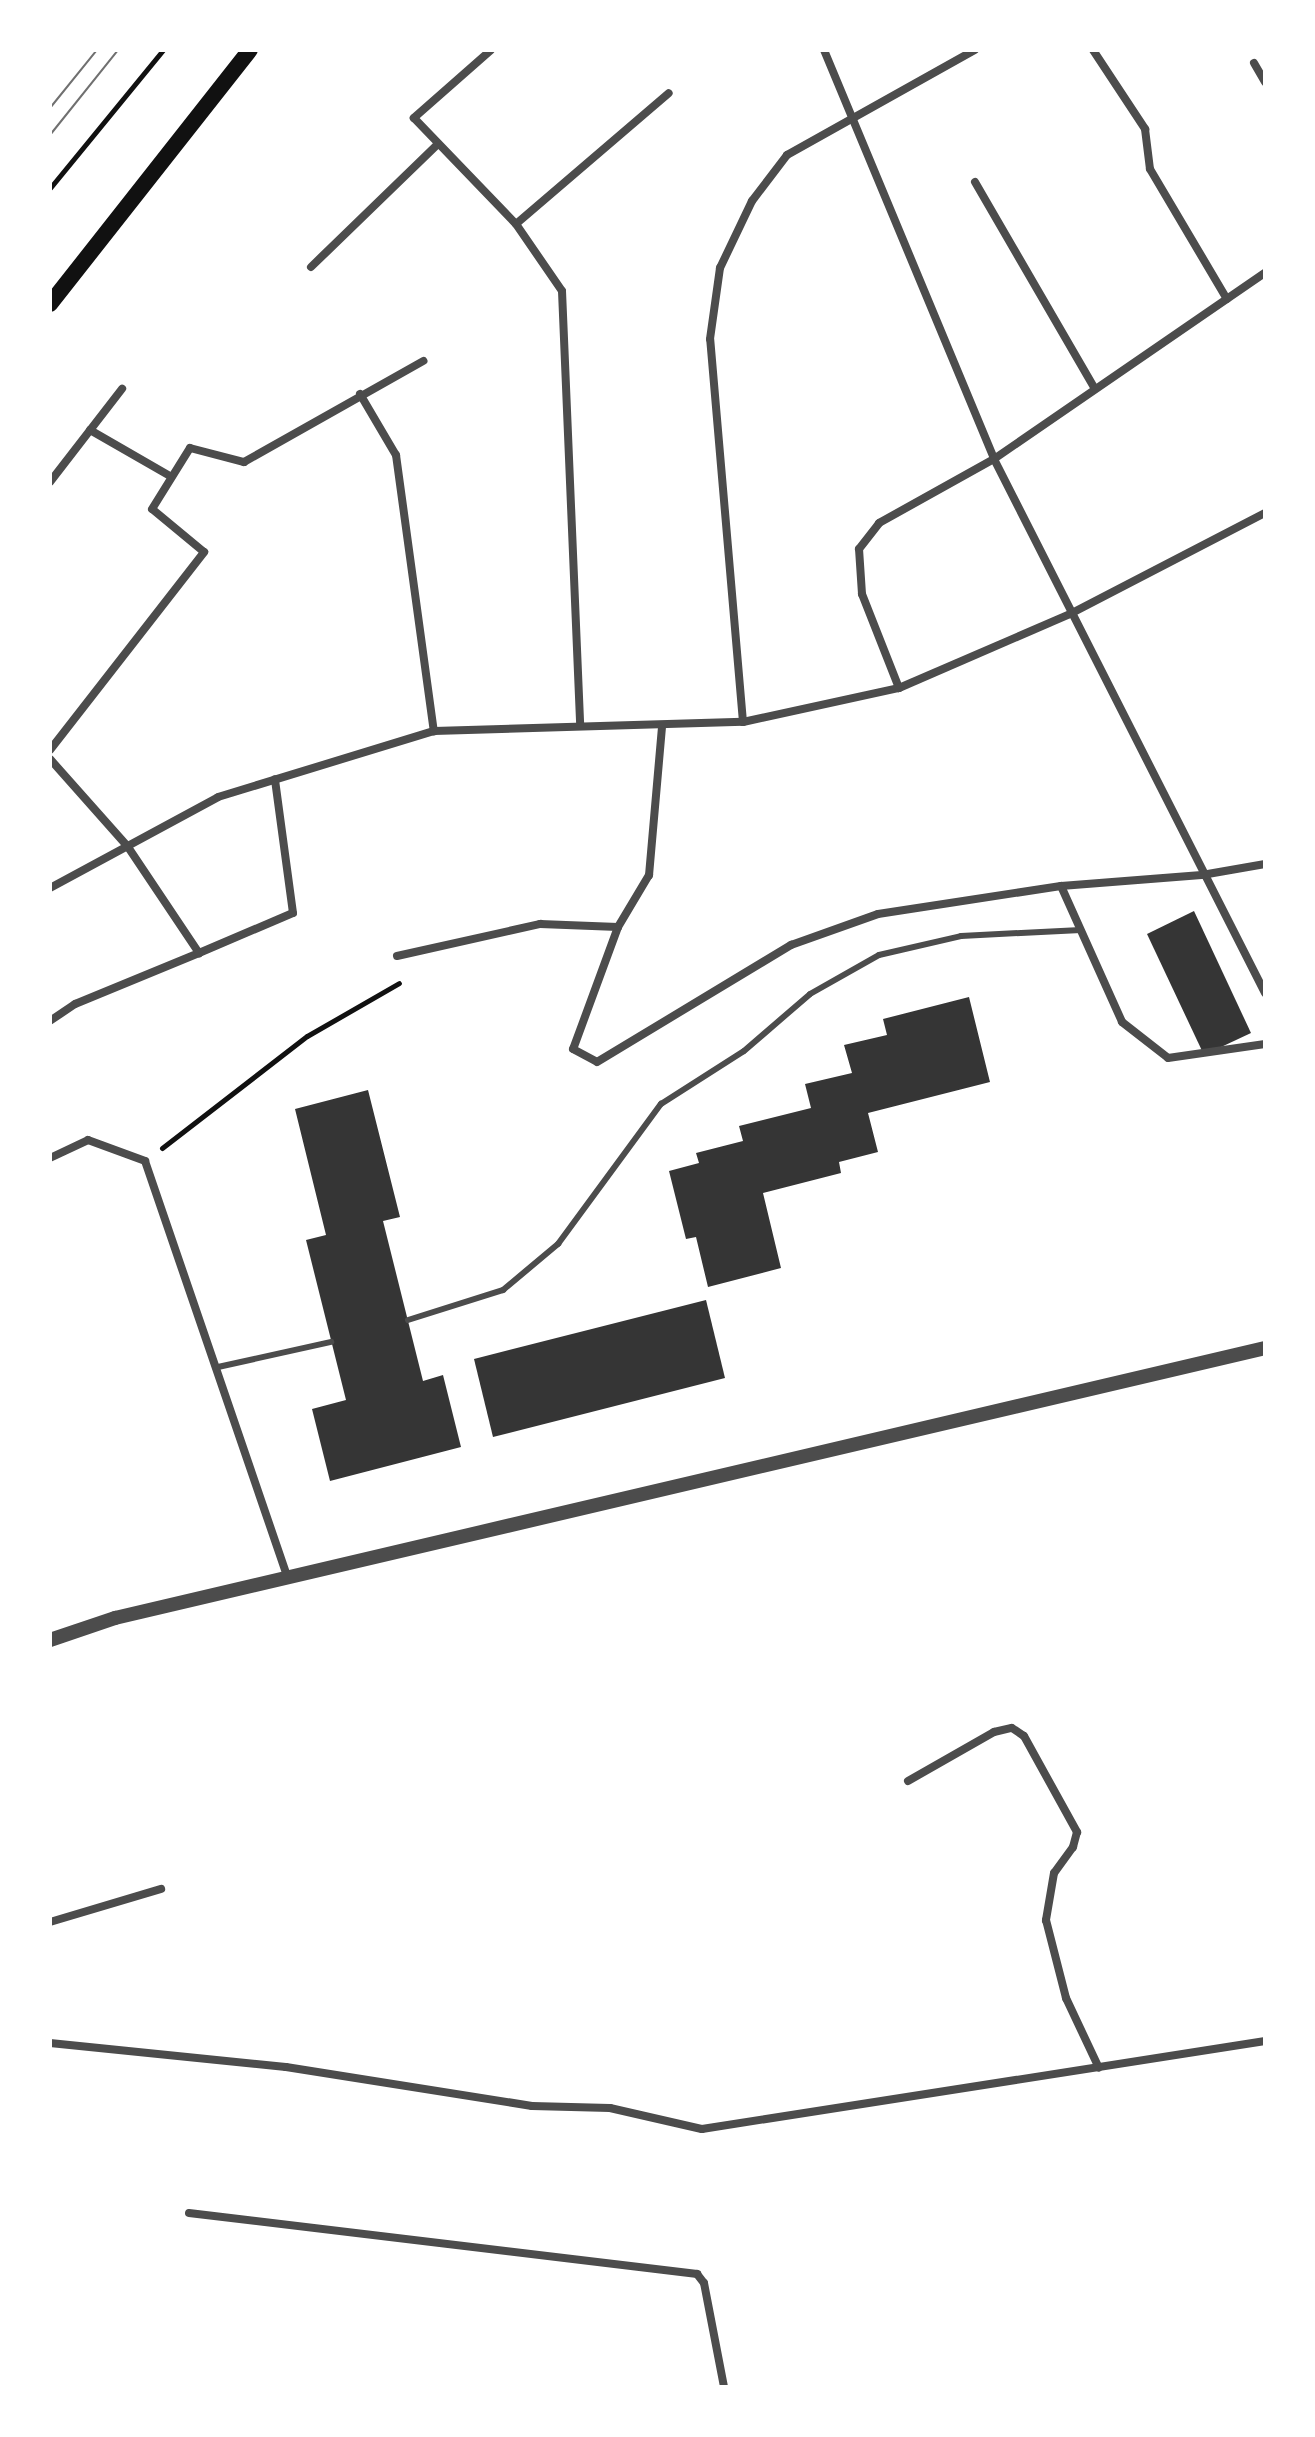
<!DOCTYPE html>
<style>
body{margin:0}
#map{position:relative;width:1315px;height:2437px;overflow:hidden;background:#fff;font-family:"IBM Plex Serif",serif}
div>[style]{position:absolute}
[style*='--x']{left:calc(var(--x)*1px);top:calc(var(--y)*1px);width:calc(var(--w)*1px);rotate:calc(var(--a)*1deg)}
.building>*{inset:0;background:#353535}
.path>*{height:5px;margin:-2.5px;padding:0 2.5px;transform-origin:2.5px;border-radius:2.5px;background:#111}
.service>*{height:6px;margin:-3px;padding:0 3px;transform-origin:3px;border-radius:3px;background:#4c4c4c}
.minor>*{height:8px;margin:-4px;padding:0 4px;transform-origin:4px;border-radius:4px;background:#4c4c4c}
.tertiary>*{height:14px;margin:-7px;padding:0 7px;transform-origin:7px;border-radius:7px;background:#4c4c4c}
.secondary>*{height:16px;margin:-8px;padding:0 8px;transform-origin:8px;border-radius:8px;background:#111}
.tram>*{height:2px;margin:-1px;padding:0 1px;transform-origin:1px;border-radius:1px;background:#707070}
span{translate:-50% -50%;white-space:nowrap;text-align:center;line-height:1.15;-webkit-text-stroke:7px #fff;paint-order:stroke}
.frame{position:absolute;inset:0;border:52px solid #fff;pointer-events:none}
</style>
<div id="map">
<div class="building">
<div style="clip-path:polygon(1194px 911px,1251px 1033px,1204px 1055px,1147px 934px)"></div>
<div style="clip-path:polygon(969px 997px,990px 1082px,868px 1113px,878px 1152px,839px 1162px,841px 1173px,763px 1193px,781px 1268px,708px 1287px,696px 1237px,686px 1239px,669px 1171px,699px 1163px,696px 1153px,743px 1141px,739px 1126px,811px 1108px,805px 1084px,852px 1073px,844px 1045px,887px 1035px,883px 1019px)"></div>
<div style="clip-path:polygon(368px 1090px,400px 1217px,383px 1221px,423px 1381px,443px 1375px,461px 1447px,330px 1481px,312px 1409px,346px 1400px,306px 1240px,326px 1235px,295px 1109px)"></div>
<div style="clip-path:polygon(706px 1300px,725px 1378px,493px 1437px,474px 1359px)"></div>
</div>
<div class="path">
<div style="--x:50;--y:188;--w:178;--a:-50.7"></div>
<div style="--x:162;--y:1148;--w:183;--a:-37.7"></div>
<div style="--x:307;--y:1036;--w:106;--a:-29.9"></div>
</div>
<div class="service">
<div style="--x:408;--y:1320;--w:100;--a:-17.5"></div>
<div style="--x:503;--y:1290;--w:72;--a:-39.9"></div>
<div style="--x:558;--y:1244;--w:174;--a:-53.7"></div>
<div style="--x:661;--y:1104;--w:98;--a:-32.6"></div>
<div style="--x:744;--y:1051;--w:87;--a:-40.8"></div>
<div style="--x:810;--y:994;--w:79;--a:-29.5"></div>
<div style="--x:879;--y:955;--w:84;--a:-13"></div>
<div style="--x:961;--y:936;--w:120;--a:-2.9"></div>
<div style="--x:218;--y:1367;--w:116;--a:-12.5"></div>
</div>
<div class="minor">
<div style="--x:491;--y:50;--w:103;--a:138.6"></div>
<div style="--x:414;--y:118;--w:147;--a:46.1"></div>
<div style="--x:516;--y:224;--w:81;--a:55.5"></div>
<div style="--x:562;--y:291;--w:435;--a:87.6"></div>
<div style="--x:824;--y:50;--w:443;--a:67.4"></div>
<div style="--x:994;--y:459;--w:599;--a:63.09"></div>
<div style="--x:1093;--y:50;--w:95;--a:56.6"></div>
<div style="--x:1145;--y:129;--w:40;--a:82.9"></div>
<div style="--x:1150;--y:169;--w:151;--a:59.4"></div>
<div style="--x:1254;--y:63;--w:22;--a:60"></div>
<div style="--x:975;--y:182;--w:239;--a:59.9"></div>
<div style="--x:516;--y:224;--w:201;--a:-40.6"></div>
<div style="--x:311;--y:267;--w:174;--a:-44.1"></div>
<div style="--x:360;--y:394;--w:71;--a:59.5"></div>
<div style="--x:396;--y:455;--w:279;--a:82.2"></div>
<div style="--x:90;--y:430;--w:92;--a:29.9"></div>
<div style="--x:50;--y:482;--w:118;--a:-52.3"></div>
<div style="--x:899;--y:688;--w:101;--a:-111.5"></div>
<div style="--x:862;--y:594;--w:45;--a:-93.8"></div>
<div style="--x:859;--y:549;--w:33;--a:-52"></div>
<div style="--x:879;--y:523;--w:132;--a:-29.1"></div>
<div style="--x:994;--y:459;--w:329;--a:-34.5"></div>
<div style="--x:743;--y:722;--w:384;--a:-94.9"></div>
<div style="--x:710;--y:339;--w:72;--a:-82"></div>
<div style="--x:720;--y:268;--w:74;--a:-64.5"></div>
<div style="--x:752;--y:201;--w:58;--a:-52.7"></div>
<div style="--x:787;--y:155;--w:215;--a:-29.2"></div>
<div style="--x:662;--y:727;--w:149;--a:95"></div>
<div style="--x:649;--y:875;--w:61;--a:120.8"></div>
<div style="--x:618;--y:927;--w:130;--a:110.2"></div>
<div style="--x:573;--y:1049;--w:27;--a:28"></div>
<div style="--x:597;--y:1062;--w:227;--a:-31.1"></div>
<div style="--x:791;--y:945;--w:92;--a:-19.6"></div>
<div style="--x:878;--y:914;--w:185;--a:-8.7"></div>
<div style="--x:1061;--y:886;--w:141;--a:-4.5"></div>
<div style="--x:1202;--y:875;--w:64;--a:-9.9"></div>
<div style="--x:50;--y:750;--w:251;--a:-52.1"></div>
<div style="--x:204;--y:552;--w:67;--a:-140.4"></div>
<div style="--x:152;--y:509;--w:72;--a:-58.1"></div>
<div style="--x:190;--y:448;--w:56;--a:14.5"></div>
<div style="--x:244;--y:462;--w:206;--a:-29.4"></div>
<div style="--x:50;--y:759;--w:118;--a:48.4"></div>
<div style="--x:128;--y:847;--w:128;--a:56.2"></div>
<div style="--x:199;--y:953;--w:134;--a:157.6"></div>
<div style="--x:75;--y:1004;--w:30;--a:146"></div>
<div style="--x:1061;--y:886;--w:149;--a:65.8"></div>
<div style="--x:1122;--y:1022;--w:58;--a:38"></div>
<div style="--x:1168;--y:1058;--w:98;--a:-8.2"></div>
<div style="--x:50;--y:888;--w:191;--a:-28.4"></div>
<div style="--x:218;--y:797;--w:226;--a:-17"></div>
<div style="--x:434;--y:731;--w:309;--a:-1.7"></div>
<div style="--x:743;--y:722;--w:160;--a:-12.3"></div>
<div style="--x:899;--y:688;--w:186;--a:-23.4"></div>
<div style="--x:1070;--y:614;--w:220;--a:-27.4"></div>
<div style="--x:199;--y:953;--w:102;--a:-23.1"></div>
<div style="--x:293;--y:913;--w:135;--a:-97.7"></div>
<div style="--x:397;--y:956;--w:147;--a:-12.6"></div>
<div style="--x:540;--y:924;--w:78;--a:2.2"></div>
<div style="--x:50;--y:1158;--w:42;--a:-25.3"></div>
<div style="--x:88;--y:1140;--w:61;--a:20.2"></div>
<div style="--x:145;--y:1161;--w:441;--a:71.1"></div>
<div style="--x:908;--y:1781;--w:99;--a:-29.7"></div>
<div style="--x:994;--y:1732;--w:18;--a:-13"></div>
<div style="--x:1012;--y:1728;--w:14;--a:34"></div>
<div style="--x:1024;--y:1736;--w:110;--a:61.1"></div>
<div style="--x:1077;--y:1832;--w:16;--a:105"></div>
<div style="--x:1073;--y:1847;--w:32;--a:126"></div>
<div style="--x:1054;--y:1873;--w:48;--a:99.7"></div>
<div style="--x:1046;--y:1920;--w:81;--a:75.6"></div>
<div style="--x:1066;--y:1998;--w:77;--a:64.8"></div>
<div style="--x:50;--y:1922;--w:116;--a:-16.6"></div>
<div style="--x:50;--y:2043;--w:237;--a:5.8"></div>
<div style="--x:286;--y:2067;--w:249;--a:9"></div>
<div style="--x:532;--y:2106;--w:78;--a:1.5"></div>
<div style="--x:610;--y:2108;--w:94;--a:12.9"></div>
<div style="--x:702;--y:2129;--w:570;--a:-8.88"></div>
<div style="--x:189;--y:2213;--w:512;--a:6.85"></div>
<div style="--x:697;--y:2274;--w:11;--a:52"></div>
<div style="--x:704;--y:2283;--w:106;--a:79.1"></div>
</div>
<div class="tertiary">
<div style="--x:50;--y:1640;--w:69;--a:-18.7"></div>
<div style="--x:115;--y:1618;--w:1181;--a:-13.21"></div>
</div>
<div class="secondary">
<div style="--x:50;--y:304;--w:323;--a:-51.8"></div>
</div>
<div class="tram">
<div style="--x:50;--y:108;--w:75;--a:-51"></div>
<div style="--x:50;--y:135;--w:109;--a:-51.3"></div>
</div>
<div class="frame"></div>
</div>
